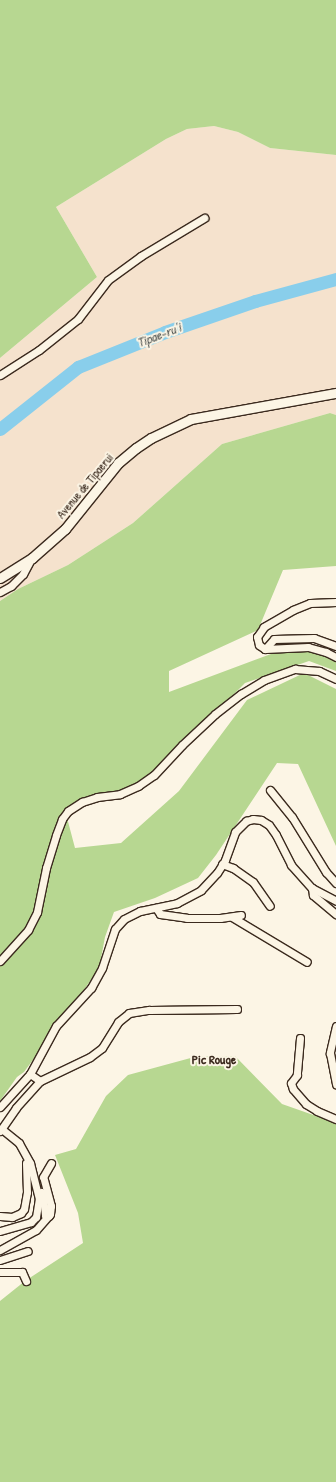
<!DOCTYPE html>
<meta charset="utf-8">
<style>
body{margin:0}
#map{position:relative;width:336px;height:1482px;overflow:hidden;background:#fcf5e5;font-family:"Patrick Hand",sans-serif}
div>[style]{position:absolute}
[style*='--x']{left:calc(var(--x)*1px);top:calc(var(--y)*1px);width:calc(var(--w)*1px);rotate:calc(var(--a)*1deg)}
.built>*{inset:0;background:#f5e2cd}
.green>*{inset:0;background:#b7d791}
.river>*{height:13px;margin:-6.5px;padding:0 6.5px;transform-origin:6.5px;border-radius:6.5px;background:#89ceeb}
.roads{filter:drop-shadow(1px 0 #3b2a1e) drop-shadow(-1px 0 #3b2a1e) drop-shadow(0 1px #3b2a1e) drop-shadow(0 -1px #3b2a1e)}
.minor>*{height:7px;margin:-3.5px;padding:0 3.5px;transform-origin:3.5px;border-radius:3.5px;background:#fcf5e5}
.major>*{height:9px;margin:-4.5px;padding:0 4.5px;transform-origin:4.5px;border-radius:4.5px;background:#fcf5e5}
span{translate:-50% -50%;white-space:nowrap;text-align:center;line-height:1.15;-webkit-text-stroke:4px #fcf5e5;paint-order:stroke}
.street-label{font-size:12px;color:#3b2a1e}
.water-label{font-size:13px;color:#4e5351;font-style:italic}
.neighbourhood-label{font-size:13px;color:#3b2a1e;font-weight:700}
</style>
<div id="map">
<div class="built">
<div style="clip-path:polygon(214px 126px,238px 132px,270px 148px,336px 155px,336px 415px,330px 413px,222px 444px,133px 523px,68px 565px,18px 589px,0 601px,0 358px,97px 277px,56px 207px,166px 139px,187px 129px)"></div>
</div>
<div class="green">
<div style="clip-path:polygon(0 0,336px 0,336px 155px,270px 148px,238px 132px,214px 126px,187px 129px,166px 139px,56px 207px,97px 277px,0 358px)"></div>
<div style="clip-path:polygon(330px 413px,336px 415px,336px 566px,283px 570px,258px 630px,169px 671px,169px 692px,271px 654px,306px 648px,336px 658px,336px 671px,309px 661px,245px 683px,170px 759px,123px 793px,75px 805px,66px 814px,75px 848px,121px 843px,179px 791px,247px 700px,304px 673px,336px 689px,336px 846px,298px 764px,277px 763px,216px 855px,198px 878px,155px 898px,114px 912px,105px 937px,99px 969px,38px 1053px,24px 1072px,17px 1077px,0 1101px,0 601px,18px 589px,68px 565px,133px 523px,222px 444px)"></div>
<div style="clip-path:polygon(198px 1056px,235px 1056px,282px 1104px,336px 1123px,336px 1482px,0 1482px,0 1301px,25px 1281px,83px 1243px,78px 1213px,55px 1155px,76px 1149px,106px 1096px,128px 1075px)"></div>
</div>
<div class="river">
<div style="--x:0;--y:429;--w:100;--a:-38.5"></div>
<div style="--x:78;--y:367;--w:94;--a:-21.9"></div>
<div style="--x:165;--y:332;--w:95;--a:-19"></div>
<div style="--x:255;--y:301;--w:84;--a:-15.2"></div>
</div>
<div class="roads">
<div class="minor">
<div style="--x:0;--y:375;--w:46;--a:-32.7"></div>
<div style="--x:39;--y:350;--w:50;--a:-38.5"></div>
<div style="--x:78;--y:319;--w:49;--a:-52.4"></div>
<div style="--x:108;--y:280;--w:41;--a:-36"></div>
<div style="--x:141;--y:256;--w:74;--a:-31.1"></div>
<div style="--x:0;--y:592;--w:13;--a:-29"></div>
<div style="--x:11;--y:586;--w:17;--a:-45"></div>
<div style="--x:23;--y:574;--w:17;--a:-62"></div>
<div style="--x:336;--y:602;--w:26;--a:178"></div>
<div style="--x:310;--y:603;--w:18;--a:158"></div>
<div style="--x:293;--y:610;--w:34;--a:150"></div>
<div style="--x:264;--y:627;--w:12;--a:125"></div>
<div style="--x:257;--y:637;--w:8;--a:76"></div>
<div style="--x:259;--y:645;--w:7;--a:34"></div>
<div style="--x:265;--y:649;--w:43;--a:-2.7"></div>
<div style="--x:308;--y:647;--w:19;--a:16"></div>
<div style="--x:326;--y:652;--w:11;--a:27"></div>
<div style="--x:265;--y:649;--w:13;--a:-48"></div>
<div style="--x:274;--y:639;--w:40;--a:-1.4"></div>
<div style="--x:314;--y:638;--w:23;--a:20"></div>
<div style="--x:270;--y:790;--w:35;--a:51"></div>
<div style="--x:292;--y:817;--w:65;--a:58.3"></div>
<div style="--x:326;--y:872;--w:15;--a:48"></div>
<div style="--x:222;--y:864;--w:12;--a:20"></div>
<div style="--x:233;--y:868;--w:24;--a:35"></div>
<div style="--x:253;--y:882;--w:29;--a:55"></div>
<div style="--x:312;--y:888;--w:7;--a:82"></div>
<div style="--x:313;--y:895;--w:30;--a:40"></div>
<div style="--x:156;--y:908;--w:7;--a:56"></div>
<div style="--x:160;--y:914;--w:27;--a:8"></div>
<div style="--x:187;--y:918;--w:33;--a:0"></div>
<div style="--x:220;--y:918;--w:21;--a:-8"></div>
<div style="--x:232;--y:917;--w:87;--a:31"></div>
<div style="--x:0;--y:961;--w:42;--a:-47.9"></div>
<div style="--x:28;--y:930;--w:20;--a:-63"></div>
<div style="--x:37;--y:912;--w:45;--a:-78.4"></div>
<div style="--x:46;--y:868;--w:34;--a:-73"></div>
<div style="--x:56;--y:835;--w:17;--a:-69"></div>
<div style="--x:62;--y:819;--w:10;--a:-53"></div>
<div style="--x:68;--y:811;--w:17;--a:-33"></div>
<div style="--x:82;--y:802;--w:16;--a:-18"></div>
<div style="--x:97;--y:797;--w:23;--a:-7"></div>
<div style="--x:120;--y:794;--w:20;--a:-24"></div>
<div style="--x:138;--y:786;--w:19;--a:-35"></div>
<div style="--x:154;--y:775;--w:41;--a:-47"></div>
<div style="--x:182;--y:745;--w:45;--a:-43.2"></div>
<div style="--x:215;--y:714;--w:33;--a:-38"></div>
<div style="--x:241;--y:694;--w:27;--a:-31"></div>
<div style="--x:264;--y:680;--w:33;--a:-20"></div>
<div style="--x:295;--y:669;--w:24;--a:5"></div>
<div style="--x:319;--y:671;--w:19;--a:25"></div>
<div style="--x:336;--y:1026;--w:28;--a:103"></div>
<div style="--x:330;--y:1053;--w:32;--a:79"></div>
<div style="--x:300;--y:1038;--w:37;--a:95"></div>
<div style="--x:297;--y:1075;--w:10;--a:127"></div>
<div style="--x:291;--y:1083;--w:6;--a:72"></div>
<div style="--x:293;--y:1089;--w:20;--a:49"></div>
<div style="--x:306;--y:1104;--w:13;--a:32"></div>
<div style="--x:317;--y:1111;--w:21;--a:23"></div>
<div style="--x:30;--y:1074;--w:55;--a:-61.6"></div>
<div style="--x:56;--y:1026;--w:52;--a:-47.4"></div>
<div style="--x:91;--y:988;--w:23;--a:-61"></div>
<div style="--x:102;--y:968;--w:41;--a:-71.6"></div>
<div style="--x:115;--y:929;--w:13;--a:-48"></div>
<div style="--x:124;--y:919;--w:18;--a:-27"></div>
<div style="--x:140;--y:911;--w:38;--a:-12"></div>
<div style="--x:177;--y:903;--w:27;--a:-28"></div>
<div style="--x:201;--y:890;--w:23;--a:-47"></div>
<div style="--x:217;--y:873;--w:15;--a:-58"></div>
<div style="--x:225;--y:860;--w:30;--a:-70"></div>
<div style="--x:235;--y:832;--w:16;--a:-45"></div>
<div style="--x:246;--y:821;--w:7;--a:-16"></div>
<div style="--x:253;--y:819;--w:8;--a:7"></div>
<div style="--x:261;--y:820;--w:9;--a:32"></div>
<div style="--x:269;--y:825;--w:12;--a:55"></div>
<div style="--x:276;--y:835;--w:34;--a:63"></div>
<div style="--x:291;--y:865;--w:31;--a:48"></div>
<div style="--x:312;--y:888;--w:27;--a:28"></div>
<div style="--x:40;--y:1081;--w:55;--a:-25.6"></div>
<div style="--x:90;--y:1057;--w:15;--a:-37"></div>
<div style="--x:102;--y:1048;--w:31;--a:-58"></div>
<div style="--x:118;--y:1022;--w:14;--a:-39"></div>
<div style="--x:129;--y:1013;--w:20;--a:-9"></div>
<div style="--x:149;--y:1010;--w:88;--a:-0.7"></div>
<div style="--x:0;--y:1107;--w:45;--a:-47.7"></div>
<div style="--x:30;--y:1074;--w:12;--a:35"></div>
<div style="--x:40;--y:1081;--w:36;--a:132"></div>
<div style="--x:16;--y:1108;--w:28;--a:125"></div>
<div style="--x:41;--y:1192;--w:4;--a:63"></div>
<div style="--x:43;--y:1196;--w:19;--a:84"></div>
<div style="--x:45;--y:1215;--w:4;--a:14"></div>
<div style="--x:0;--y:1216;--w:12;--a:5"></div>
<div style="--x:12;--y:1217;--w:10;--a:-24"></div>
<div style="--x:21;--y:1213;--w:5;--a:-53"></div>
<div style="--x:24;--y:1209;--w:17;--a:-80"></div>
<div style="--x:27;--y:1192;--w:29;--a:-92"></div>
<div style="--x:0;--y:1231;--w:32;--a:-16"></div>
<div style="--x:31;--y:1222;--w:7;--a:-45"></div>
<div style="--x:36;--y:1217;--w:18;--a:-81"></div>
<div style="--x:39;--y:1199;--w:37;--a:-104"></div>
<div style="--x:30;--y:1163;--w:23;--a:-119"></div>
<div style="--x:19;--y:1143;--w:22;--a:-141"></div>
<div style="--x:0;--y:1250;--w:41;--a:-29.1"></div>
<div style="--x:36;--y:1230;--w:21;--a:-49"></div>
<div style="--x:50;--y:1214;--w:8;--a:-83"></div>
<div style="--x:51;--y:1206;--w:30;--a:-105"></div>
<div style="--x:43;--y:1177;--w:16;--a:-60"></div>
<div style="--x:0;--y:1260;--w:29;--a:-18"></div>
<div style="--x:0;--y:1272;--w:22;--a:0"></div>
<div style="--x:22;--y:1272;--w:10;--a:66"></div>
</div>
<div class="major">
<div style="--x:0;--y:578;--w:38;--a:-32"></div>
<div style="--x:32;--y:558;--w:44;--a:-41.3"></div>
<div style="--x:65;--y:529;--w:85;--a:-51.2"></div>
<div style="--x:118;--y:463;--w:23;--a:-40"></div>
<div style="--x:136;--y:448;--w:18;--a:-34"></div>
<div style="--x:151;--y:438;--w:44;--a:-25.4"></div>
<div style="--x:191;--y:419;--w:147;--a:-10.2"></div>
</div>
</div>
<div class="street-label">
<span style="left:85px;top:486px;rotate:-50deg">Avenue de Tipaerui</span>
</div>
<div class="water-label">
<span style="left:159px;top:335px;rotate:-21deg">Tipae-ru’i</span>
</div>
<div class="neighbourhood-label">
<span style="left:214px;top:1059px">Pic Rouge</span>
</div>
</div>
